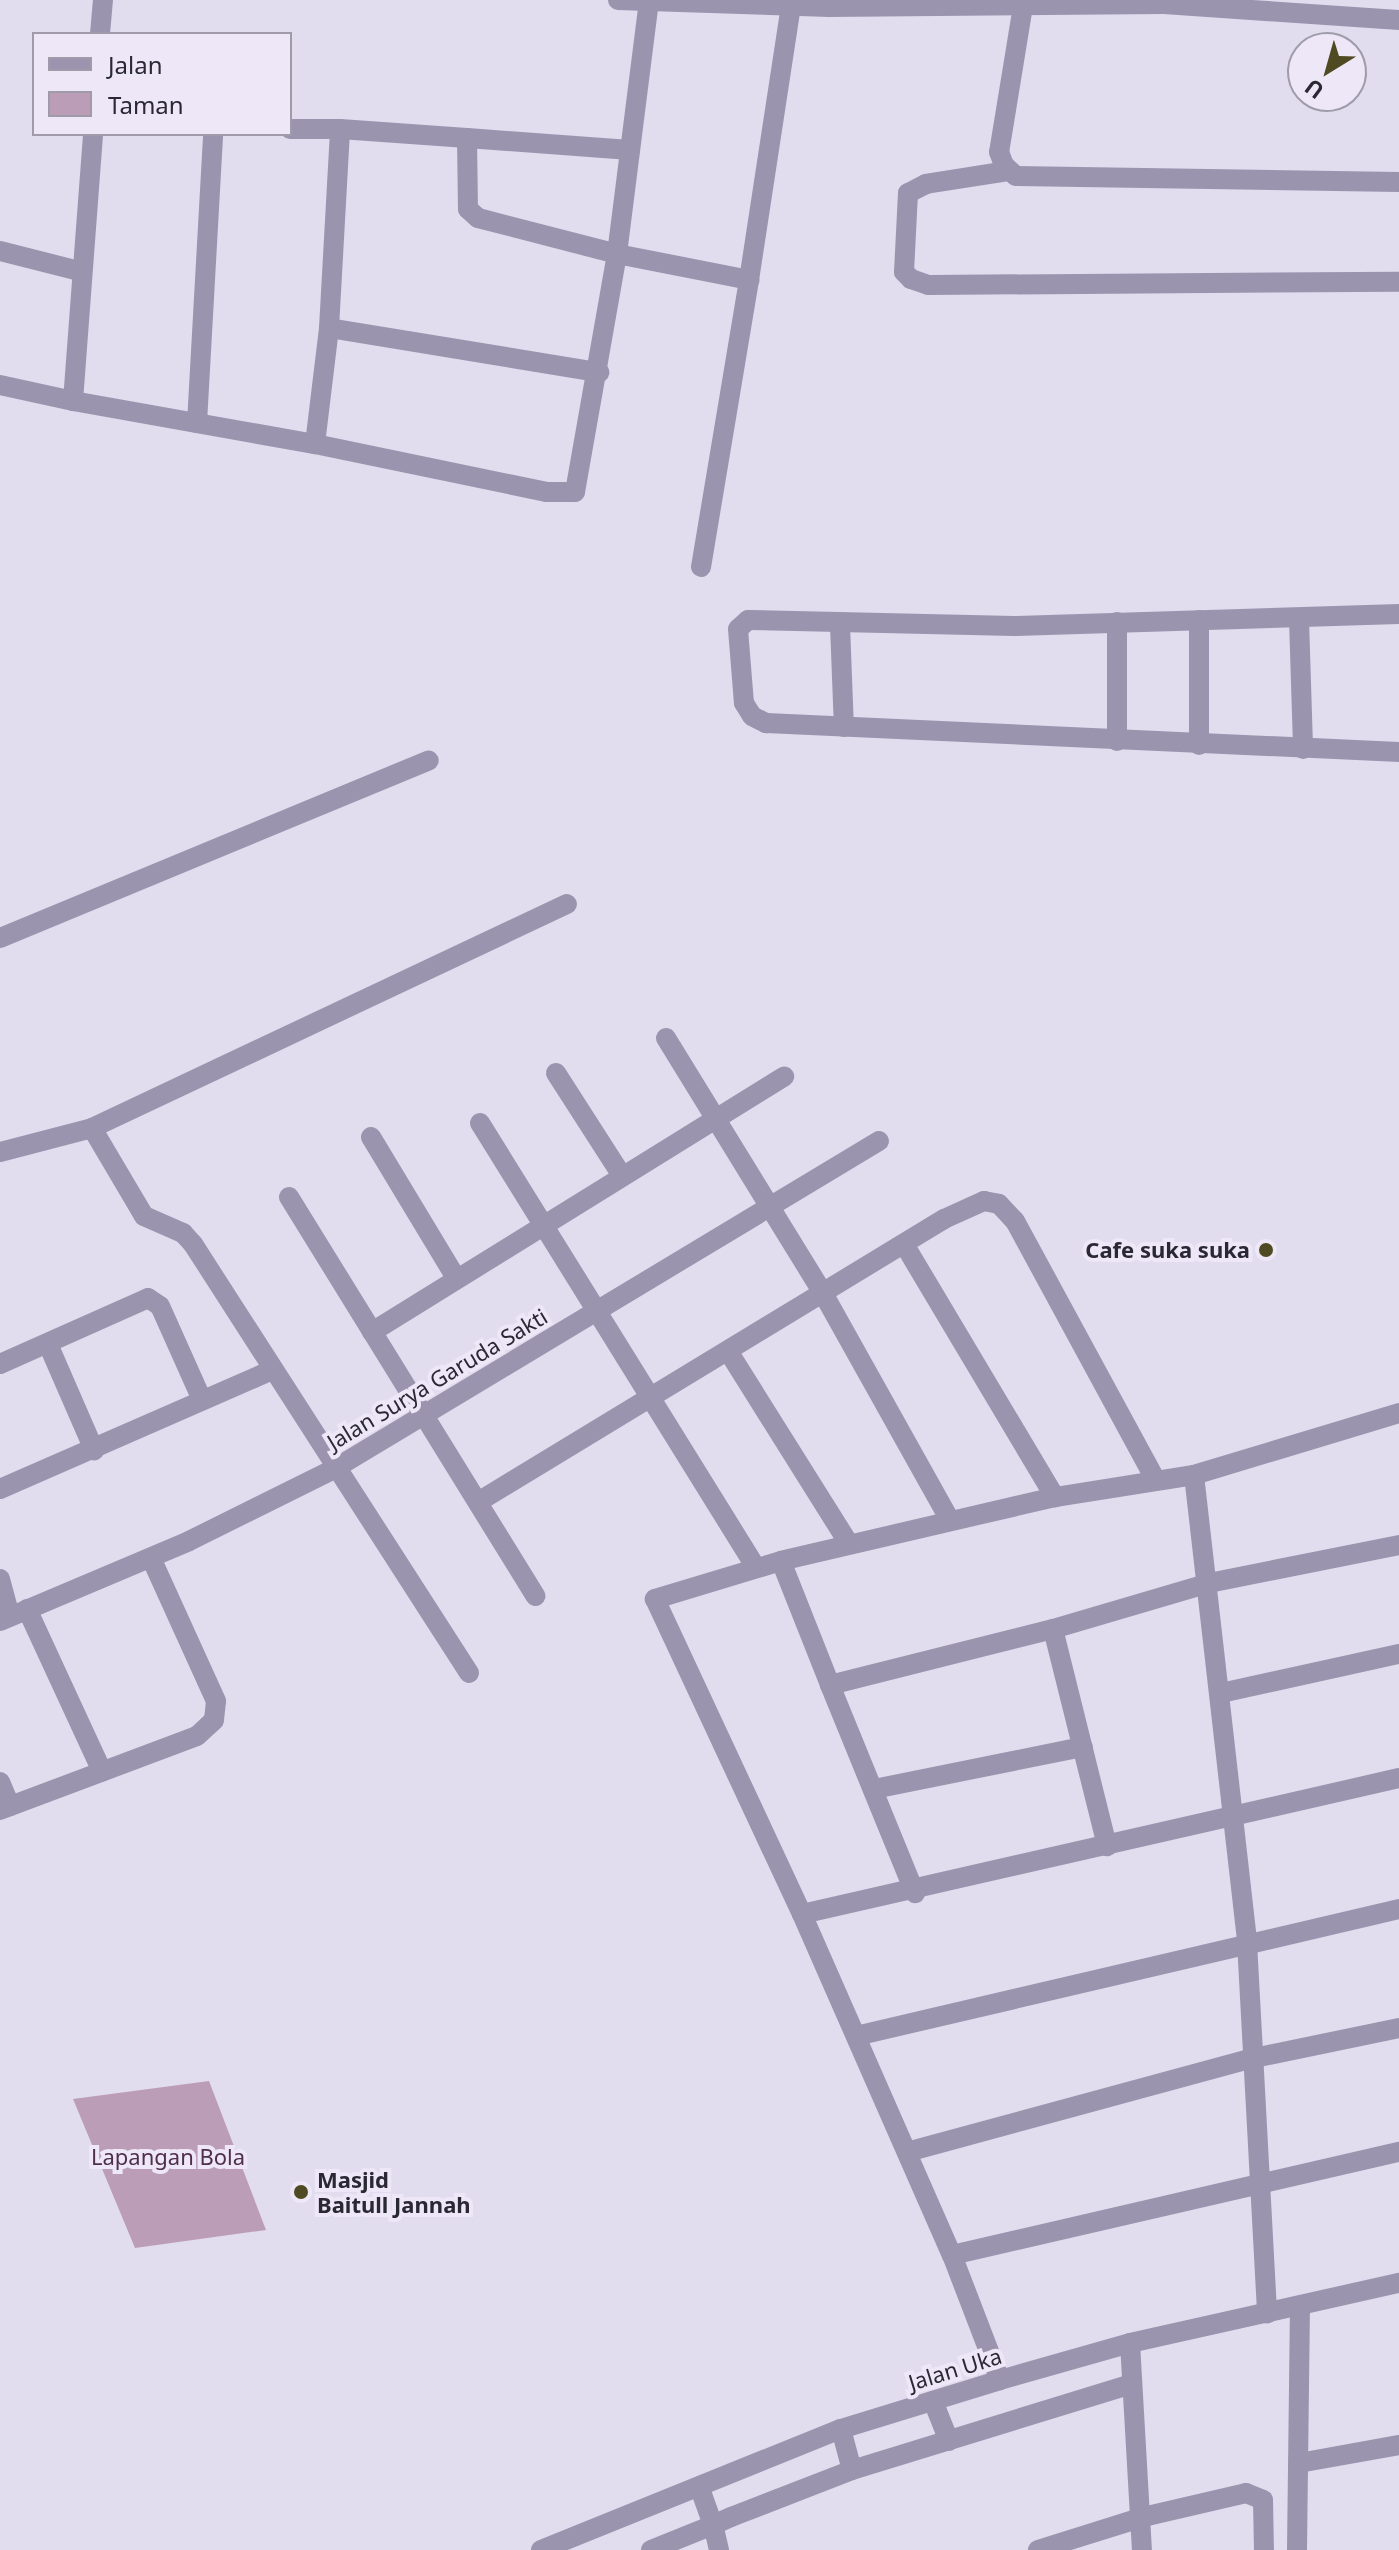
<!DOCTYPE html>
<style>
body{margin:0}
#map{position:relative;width:1399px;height:2550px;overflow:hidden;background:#e2dcef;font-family:"Noto Sans",sans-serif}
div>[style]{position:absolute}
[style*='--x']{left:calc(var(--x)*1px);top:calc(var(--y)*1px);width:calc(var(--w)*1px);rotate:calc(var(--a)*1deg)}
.green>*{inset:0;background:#bc9db8}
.minor>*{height:20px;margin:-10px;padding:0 10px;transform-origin:10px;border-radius:10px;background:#9b94ae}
.dots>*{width:22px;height:22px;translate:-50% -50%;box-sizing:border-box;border:4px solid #ede7f7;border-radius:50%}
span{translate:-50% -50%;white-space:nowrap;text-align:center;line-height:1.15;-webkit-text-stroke:8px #ede7f7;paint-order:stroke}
.poi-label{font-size:22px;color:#292833;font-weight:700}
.right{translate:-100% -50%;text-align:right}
.left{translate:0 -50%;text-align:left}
.street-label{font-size:22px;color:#292833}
.park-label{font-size:22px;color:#4f2f49}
.legend{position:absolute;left:32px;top:32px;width:260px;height:104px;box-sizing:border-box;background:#ede7f7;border:2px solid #9f9ba9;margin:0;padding:10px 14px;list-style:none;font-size:24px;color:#292833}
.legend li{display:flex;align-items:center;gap:16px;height:40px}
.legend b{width:40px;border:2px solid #9f9ba9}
.north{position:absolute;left:1287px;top:32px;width:80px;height:80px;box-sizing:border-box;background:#ede7f7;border:2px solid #9f9ba9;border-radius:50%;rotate:217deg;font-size:22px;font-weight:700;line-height:32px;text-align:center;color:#292833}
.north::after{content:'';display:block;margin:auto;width:28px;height:36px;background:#504a22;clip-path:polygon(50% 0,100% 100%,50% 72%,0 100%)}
</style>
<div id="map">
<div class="green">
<div style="clip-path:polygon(209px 2081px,266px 2230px,135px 2248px,73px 2099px)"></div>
</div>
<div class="minor">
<div style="--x:618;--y:0;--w:211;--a:1.9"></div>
<div style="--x:829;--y:7;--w:335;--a:-0.5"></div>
<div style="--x:1164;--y:4;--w:236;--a:3.9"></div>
<div style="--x:1023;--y:6;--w:148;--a:99.3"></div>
<div style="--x:999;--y:152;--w:14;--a:69"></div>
<div style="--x:1004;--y:165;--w:16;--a:43"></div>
<div style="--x:1016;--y:176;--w:383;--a:0.9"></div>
<div style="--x:100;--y:34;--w:34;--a:-85"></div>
<div style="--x:290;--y:129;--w:50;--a:0"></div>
<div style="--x:630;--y:150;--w:163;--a:-175.8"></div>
<div style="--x:467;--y:138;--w:71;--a:89.2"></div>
<div style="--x:468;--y:209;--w:13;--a:42"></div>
<div style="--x:478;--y:218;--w:144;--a:14.5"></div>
<div style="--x:617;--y:254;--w:135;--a:11.1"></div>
<div style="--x:749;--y:280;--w:283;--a:-81.3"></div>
<div style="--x:1008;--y:171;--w:83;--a:171"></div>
<div style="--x:926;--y:184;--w:20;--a:153"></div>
<div style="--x:908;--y:193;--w:79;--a:92.9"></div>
<div style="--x:904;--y:272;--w:10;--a:45"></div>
<div style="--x:911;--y:279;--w:18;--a:19"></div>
<div style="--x:928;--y:285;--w:471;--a:-0.4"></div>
<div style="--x:0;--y:251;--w:81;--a:14.2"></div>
<div style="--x:329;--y:328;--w:274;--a:9.3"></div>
<div style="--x:0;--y:385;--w:75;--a:12.4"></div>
<div style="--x:73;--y:401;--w:268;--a:-85.7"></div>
<div style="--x:73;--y:401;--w:246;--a:10.1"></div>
<div style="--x:315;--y:444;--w:236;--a:11.7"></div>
<div style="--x:546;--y:492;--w:29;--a:0"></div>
<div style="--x:575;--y:492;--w:242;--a:-80"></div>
<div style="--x:617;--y:254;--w:255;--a:-82.8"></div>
<div style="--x:197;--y:423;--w:289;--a:-86.8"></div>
<div style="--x:315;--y:444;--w:117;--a:-83.1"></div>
<div style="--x:329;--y:328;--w:199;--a:-86.8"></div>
<div style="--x:340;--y:129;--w:127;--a:4.1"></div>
<div style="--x:701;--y:567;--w:291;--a:-80.5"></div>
<div style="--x:1399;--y:614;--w:385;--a:178.2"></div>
<div style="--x:1014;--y:626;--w:266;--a:-178.7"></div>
<div style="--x:748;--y:620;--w:13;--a:138"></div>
<div style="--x:738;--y:629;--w:74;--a:85.4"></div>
<div style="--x:744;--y:703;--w:15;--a:58"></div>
<div style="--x:752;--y:716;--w:16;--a:27"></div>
<div style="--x:766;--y:723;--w:634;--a:2.62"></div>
<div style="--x:1299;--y:619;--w:130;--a:88.2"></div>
<div style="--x:840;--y:625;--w:102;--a:87.8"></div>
<div style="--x:1117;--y:741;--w:119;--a:-90"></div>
<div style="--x:1199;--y:745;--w:125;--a:-90"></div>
<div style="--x:0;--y:938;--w:464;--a:-22.5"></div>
<div style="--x:666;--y:1038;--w:302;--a:58.4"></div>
<div style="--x:824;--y:1295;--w:258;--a:60.8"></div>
<div style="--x:556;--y:1073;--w:122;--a:57.3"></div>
<div style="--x:480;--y:1123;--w:521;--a:58.17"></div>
<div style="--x:92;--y:1128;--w:102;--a:59.4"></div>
<div style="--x:144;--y:1216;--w:43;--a:23.6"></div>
<div style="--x:183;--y:1233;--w:15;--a:48"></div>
<div style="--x:193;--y:1244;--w:510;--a:57.24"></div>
<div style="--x:371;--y:1137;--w:165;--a:58.9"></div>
<div style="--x:0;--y:1152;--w:95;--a:-14.6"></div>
<div style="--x:92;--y:1128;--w:525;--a:-25.25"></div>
<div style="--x:289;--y:1197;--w:469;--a:58.3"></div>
<div style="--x:904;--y:1244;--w:295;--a:59.2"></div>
<div style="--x:372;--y:1332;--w:485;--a:-31.8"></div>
<div style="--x:48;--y:1344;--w:116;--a:66.5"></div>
<div style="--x:728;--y:1351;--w:228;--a:57.9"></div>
<div style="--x:0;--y:1364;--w:162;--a:-24"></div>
<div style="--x:148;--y:1298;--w:14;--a:34"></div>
<div style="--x:160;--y:1306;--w:103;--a:65.9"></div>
<div style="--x:1399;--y:1413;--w:214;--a:163.2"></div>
<div style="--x:1194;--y:1475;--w:141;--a:171"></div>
<div style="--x:1055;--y:1497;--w:281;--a:166.9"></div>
<div style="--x:781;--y:1561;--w:133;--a:68.4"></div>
<div style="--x:830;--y:1685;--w:230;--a:-14.1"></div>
<div style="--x:1053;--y:1629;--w:163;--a:-16.4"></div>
<div style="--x:1209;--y:1583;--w:194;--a:-11.3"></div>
<div style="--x:1194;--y:1475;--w:470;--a:83.5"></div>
<div style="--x:1247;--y:1942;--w:372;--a:86.9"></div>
<div style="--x:0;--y:1489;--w:298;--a:-23.6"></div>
<div style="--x:478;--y:1502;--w:545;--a:-31.27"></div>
<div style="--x:944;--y:1219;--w:44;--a:-24.2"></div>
<div style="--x:984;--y:1201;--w:15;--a:11"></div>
<div style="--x:999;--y:1204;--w:23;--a:47"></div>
<div style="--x:1015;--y:1221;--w:294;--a:61.5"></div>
<div style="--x:781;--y:1561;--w:132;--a:163.2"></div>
<div style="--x:655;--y:1599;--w:348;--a:65"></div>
<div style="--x:802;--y:1914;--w:373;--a:66.3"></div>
<div style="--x:952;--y:2255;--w:134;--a:69"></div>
<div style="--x:0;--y:1579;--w:38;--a:75"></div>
<div style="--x:27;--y:1609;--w:179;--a:65.2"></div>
<div style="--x:0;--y:1621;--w:205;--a:-22.9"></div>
<div style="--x:189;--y:1541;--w:162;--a:-26.4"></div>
<div style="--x:334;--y:1469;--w:636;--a:-31.04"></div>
<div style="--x:1053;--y:1629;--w:224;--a:76"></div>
<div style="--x:830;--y:1685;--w:225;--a:67.8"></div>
<div style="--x:1221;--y:1693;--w:182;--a:-12.4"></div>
<div style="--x:0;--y:1782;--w:26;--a:67"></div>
<div style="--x:874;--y:1789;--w:213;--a:-11.4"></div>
<div style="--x:0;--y:1810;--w:210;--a:-20.6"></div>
<div style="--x:197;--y:1736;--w:23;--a:-43"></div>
<div style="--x:214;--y:1720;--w:19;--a:-84"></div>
<div style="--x:216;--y:1701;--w:157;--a:-114.4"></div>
<div style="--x:802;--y:1914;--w:612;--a:-12.83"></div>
<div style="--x:856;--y:2036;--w:558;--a:-13.16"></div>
<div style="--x:907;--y:2152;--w:360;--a:-15.2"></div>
<div style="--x:1254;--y:2058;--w:148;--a:-11.7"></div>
<div style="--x:952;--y:2255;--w:459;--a:-13"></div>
<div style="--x:1130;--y:2343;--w:207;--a:86.7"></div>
<div style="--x:933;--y:2401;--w:43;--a:68.2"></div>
<div style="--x:841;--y:2429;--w:42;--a:75"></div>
<div style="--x:1299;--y:2463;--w:102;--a:-10.2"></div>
<div style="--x:541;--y:2550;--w:323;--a:-22"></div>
<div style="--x:841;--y:2429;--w:166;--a:-17.1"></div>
<div style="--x:1000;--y:2380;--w:135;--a:-15.9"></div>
<div style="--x:1130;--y:2343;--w:276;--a:-12.6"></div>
<div style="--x:651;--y:2550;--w:67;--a:-22"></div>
<div style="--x:713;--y:2525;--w:41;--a:-109.7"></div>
<div style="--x:719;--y:2550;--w:26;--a:-103"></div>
<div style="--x:713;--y:2525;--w:20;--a:-24"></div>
<div style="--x:731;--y:2517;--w:130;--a:-21.2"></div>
<div style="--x:852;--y:2470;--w:293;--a:-17.1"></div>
<div style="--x:1038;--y:2550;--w:110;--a:-17.4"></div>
<div style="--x:1143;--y:2517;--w:106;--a:-13.1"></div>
<div style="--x:1246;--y:2493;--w:18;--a:22"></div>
<div style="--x:1263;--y:2500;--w:50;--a:88.9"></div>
<div style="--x:1297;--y:2550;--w:244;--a:-89.3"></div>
</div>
<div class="dots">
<div style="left:1266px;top:1250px;background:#504a22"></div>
<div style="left:301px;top:2192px;background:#504a22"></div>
</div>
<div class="poi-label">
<span class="right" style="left:1250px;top:1250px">Cafe suka suka</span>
<span class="left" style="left:317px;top:2192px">Masjid<br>Baitull Jannah</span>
</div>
<div class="street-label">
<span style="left:437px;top:1379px;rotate:-31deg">Jalan Surya Garuda Sakti</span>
<span style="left:955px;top:2369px;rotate:-17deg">Jalan Uka</span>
</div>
<div class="park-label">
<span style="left:168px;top:2157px">Lapangan Bola</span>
</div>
<ul class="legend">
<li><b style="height:10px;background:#9b94ae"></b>Jalan</li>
<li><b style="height:22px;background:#bc9db8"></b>Taman</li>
</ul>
<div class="north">U</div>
</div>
